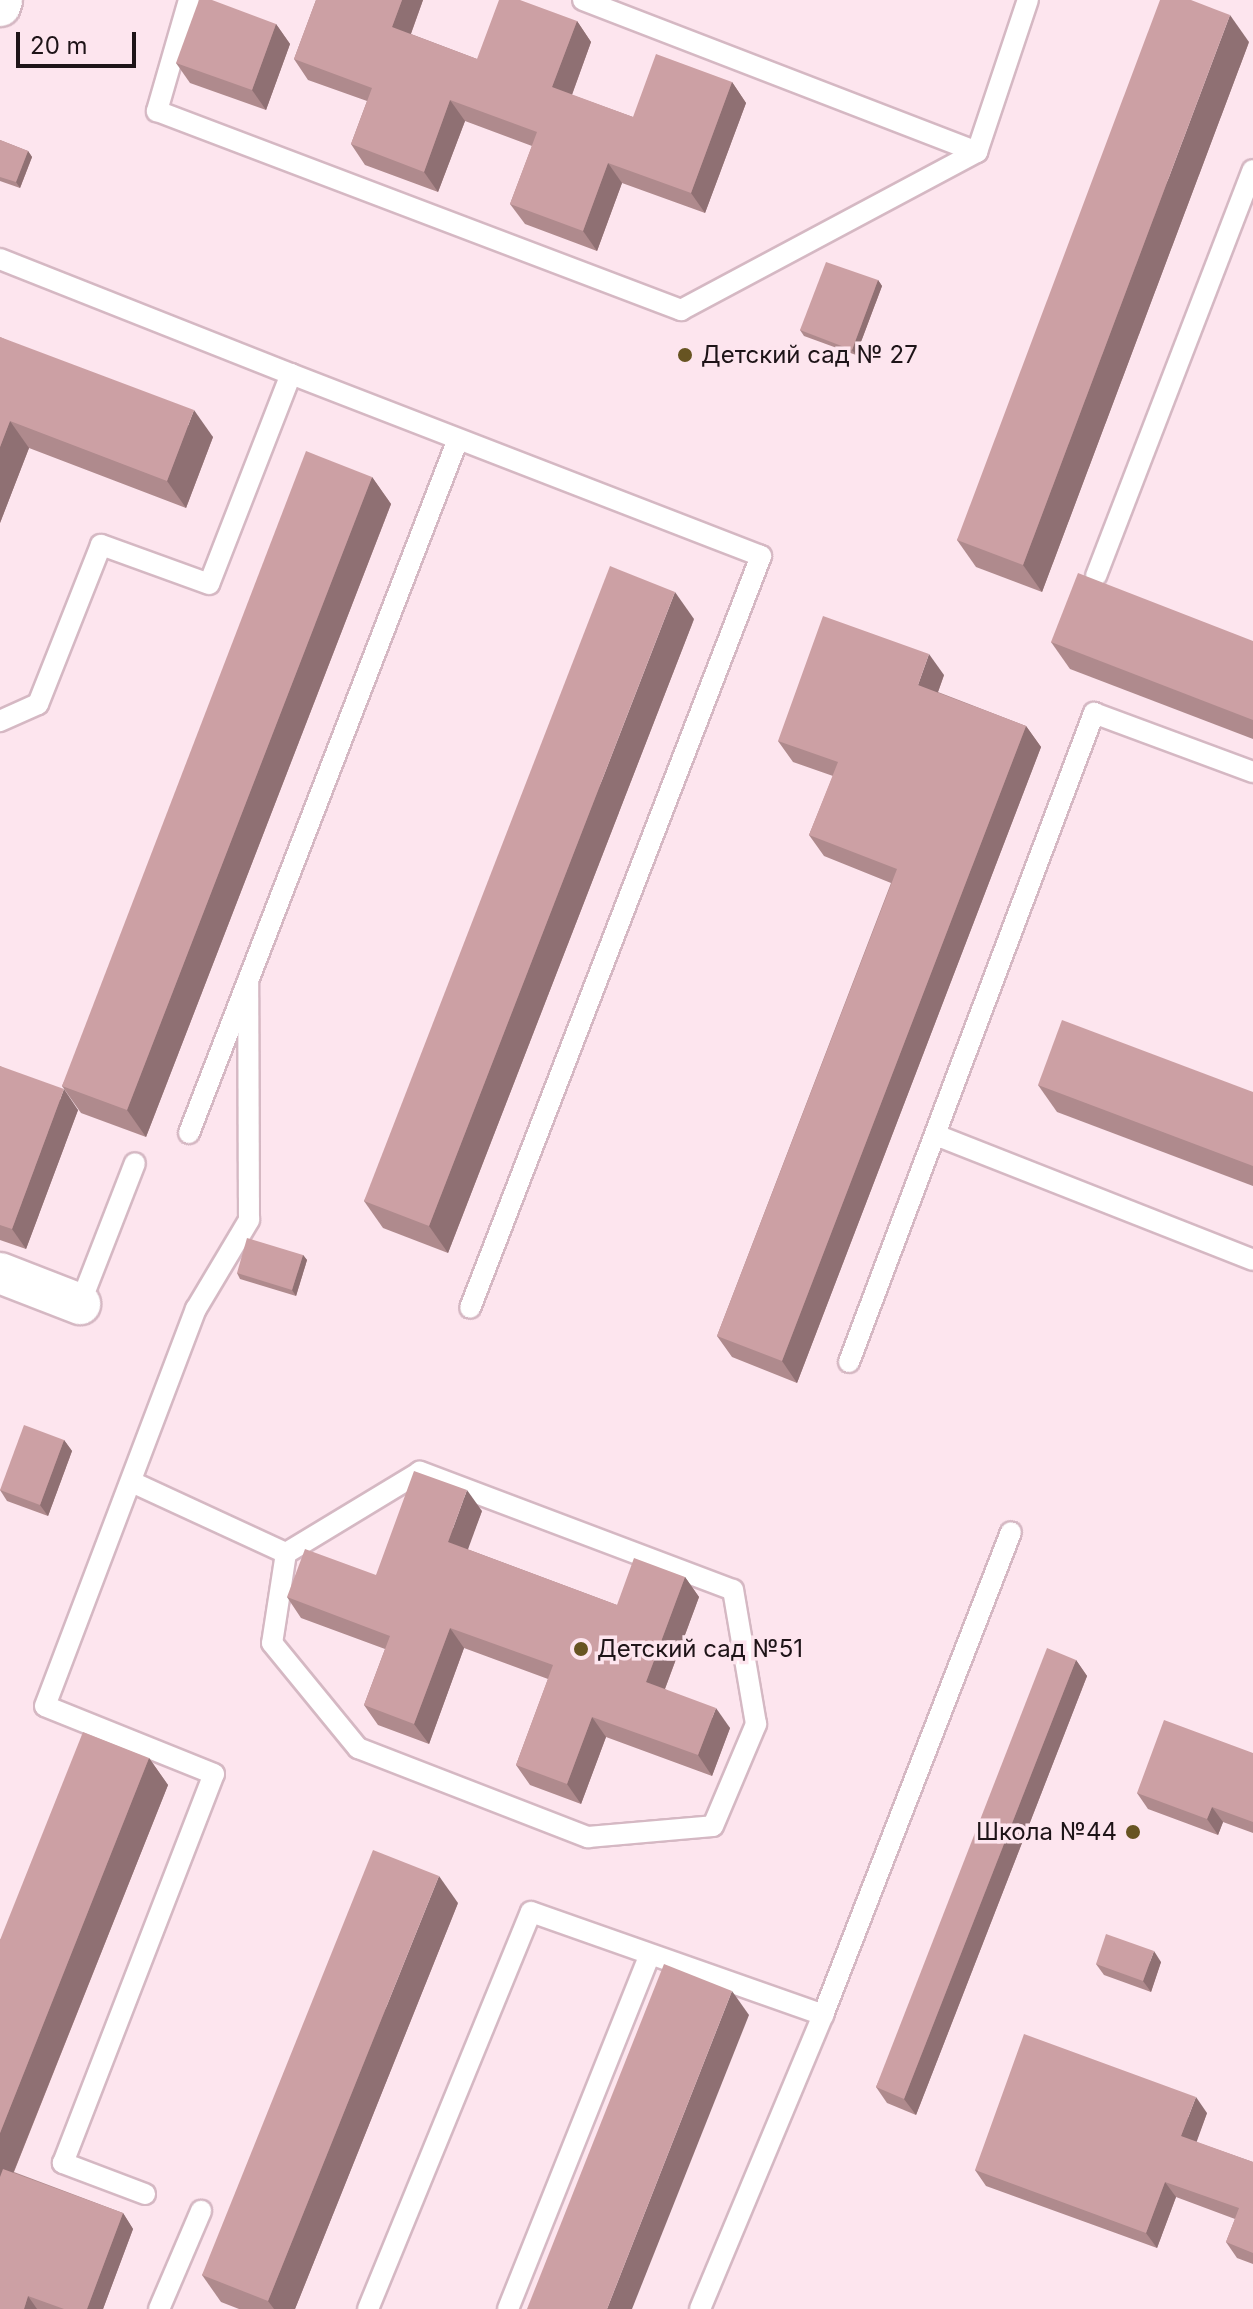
<!DOCTYPE html>
<meta charset="utf-8">
<style>
body{margin:0}
#map{position:relative;width:1253px;height:2309px;overflow:hidden;background:#fde5ee;font-family:Inter,sans-serif}
div>[style]{position:absolute}
[style*='--x']{left:calc(var(--x)*1px);top:calc(var(--y)*1px);width:calc(var(--w)*1px);rotate:calc(var(--a)*1deg)}
.roads{filter:drop-shadow(2px 0 #d5b8c3) drop-shadow(-2px 0 #d5b8c3) drop-shadow(0 2px #d5b8c3) drop-shadow(0 -2px #d5b8c3)}
.lane>*{height:20px;margin:-10px;padding:0 10px;transform-origin:10px;border-radius:10px;background:#fff}
.street>*{height:40px;margin:-20px;padding:0 20px;transform-origin:20px;border-radius:20px;background:#fff}
.wall>*{inset:0;background:#af8a8d}
.shaded-wall>*{inset:0;background:#8f7073}
.building>*{inset:0;background:#cca0a4}
.dots>*{width:22px;height:22px;translate:-50% -50%;box-sizing:border-box;border:4px solid #fde5ee;border-radius:50%}
span{translate:-50% -50%;white-space:nowrap;text-align:center;line-height:1.15;-webkit-text-stroke:7px #fde5ee;paint-order:stroke}
.poi-label{font-size:24px;color:#1e1418}
.left{translate:0 -50%;text-align:left}
.right{translate:-100% -50%;text-align:right}
.scale{position:absolute;left:16px;top:32px;width:120px;height:36px;box-sizing:border-box;border:4px solid #1e1418;border-top:0;padding-left:10px;font-size:24px;line-height:28px;white-space:nowrap;color:#1e1418;-webkit-text-stroke:6px #fde5ee;paint-order:stroke}
</style>
<div id="map">
<div class="roads">
<div class="lane">
<div style="--x:189;--y:0;--w:116;--a:106.1"></div>
<div style="--x:157;--y:111;--w:561;--a:20.8"></div>
<div style="--x:681;--y:310;--w:336;--a:-28.1"></div>
<div style="--x:977;--y:152;--w:160;--a:-71.5"></div>
<div style="--x:583;--y:0;--w:422;--a:21.1"></div>
<div style="--x:0;--y:259;--w:313;--a:21.6"></div>
<div style="--x:291;--y:374;--w:225;--a:111.3"></div>
<div style="--x:209;--y:584;--w:115;--a:-160.1"></div>
<div style="--x:101;--y:545;--w:171;--a:111.6"></div>
<div style="--x:38;--y:704;--w:42;--a:155.9"></div>
<div style="--x:291;--y:374;--w:504;--a:21.17"></div>
<div style="--x:761;--y:556;--w:806;--a:111.15"></div>
<div style="--x:1096;--y:576;--w:435;--a:-68.9"></div>
<div style="--x:189;--y:1133;--w:744;--a:-68.81"></div>
<div style="--x:936;--y:1135;--w:341;--a:21.5"></div>
<div style="--x:80;--y:1304;--w:151;--a:-68.7"></div>
<div style="--x:849;--y:1362;--w:694;--a:-69.32"></div>
<div style="--x:1094;--y:713;--w:170;--a:20.4"></div>
<div style="--x:132;--y:1482;--w:170;--a:24.8"></div>
<div style="--x:286;--y:1553;--w:91;--a:98.8"></div>
<div style="--x:272;--y:1643;--w:136;--a:50.7"></div>
<div style="--x:358;--y:1748;--w:247;--a:21.2"></div>
<div style="--x:588;--y:1837;--w:125;--a:-5"></div>
<div style="--x:713;--y:1826;--w:111;--a:-67.1"></div>
<div style="--x:756;--y:1724;--w:136;--a:-99.7"></div>
<div style="--x:733;--y:1590;--w:335;--a:-159.3"></div>
<div style="--x:420;--y:1472;--w:157;--a:148.8"></div>
<div style="--x:145;--y:2194;--w:88;--a:-159.3"></div>
<div style="--x:63;--y:2163;--w:417;--a:-68.8"></div>
<div style="--x:214;--y:1774;--w:182;--a:-158.1"></div>
<div style="--x:45;--y:1706;--w:425;--a:-69.2"></div>
<div style="--x:196;--y:1309;--w:104;--a:-59.2"></div>
<div style="--x:249;--y:1220;--w:239;--a:-90.2"></div>
<div style="--x:159;--y:2309;--w:107;--a:-66.8"></div>
<div style="--x:368;--y:2309;--w:429;--a:-67.7"></div>
<div style="--x:531;--y:1912;--w:310;--a:19.4"></div>
<div style="--x:508;--y:2309;--w:377;--a:-68.2"></div>
<div style="--x:700;--y:2309;--w:319;--a:-67.3"></div>
<div style="--x:823;--y:2015;--w:518;--a:-68.73"></div>
</div>
<div class="street">
<div style="--x:0;--y:6;--w:6;--a:-72"></div>
<div style="--x:0;--y:1273;--w:86;--a:21.2"></div>
</div>
</div>
<div class="wall">
<div style="clip-path:polygon(316px 0,423px 0,411px 34px,477px 59px,577px 21px,591px 42px,572px 95px,633px 117px,732px 82px,746px 103px,705px 213px,622px 183px,597px 251px,525px 224px,510px 204px,532px 146px,465px 121px,438px 192px,365px 165px,351px 144px,367px 101px,308px 80px,294px 59px)"></div>
<div style="clip-path:polygon(276px 24px,290px 44px,266px 110px,190px 83px,176px 63px)"></div>
<div style="clip-path:polygon(1249px 42px,1042px 592px,976px 567px,957px 540px)"></div>
<div style="clip-path:polygon(0 140px,28px 151px,32px 157px,20px 188px,0 181px)"></div>
<div style="clip-path:polygon(878px 280px,882px 286px,856px 355px,804px 336px,800px 330px)"></div>
<div style="clip-path:polygon(0 337px,213px 437px,186px 508px,29px 448px,0 523px)"></div>
<div style="clip-path:polygon(372px 477px,391px 504px,146px 1137px,81px 1113px,62px 1086px)"></div>
<div style="clip-path:polygon(694px 619px,448px 1253px,383px 1228px,364px 1201px)"></div>
<div style="clip-path:polygon(1253px 641px,1253px 739px,1070px 669px,1051px 642px)"></div>
<div style="clip-path:polygon(944px 675px,938px 692px,1026px 726px,1041px 747px,797px 1383px,732px 1357px,717px 1336px,891px 883px,824px 856px,809px 835px,833px 776px,793px 762px,778px 741px)"></div>
<div style="clip-path:polygon(0 1066px,78px 1110px,26px 1249px,0 1240px)"></div>
<div style="clip-path:polygon(1038px 1085px,1253px 1092px,1253px 1186px,1057px 1112px)"></div>
<div style="clip-path:polygon(303px 1255px,307px 1260px,296px 1296px,240px 1279px,237px 1273px)"></div>
<div style="clip-path:polygon(64px 1440px,72px 1451px,48px 1516px,7px 1501px,0 1490px)"></div>
<div style="clip-path:polygon(482px 1511px,467px 1549px,617px 1605px,685px 1577px,699px 1597px,665px 1689px,730px 1728px,712px 1776px,606px 1737px,581px 1804px,530px 1785px,516px 1765px,548px 1679px,464px 1648px,429px 1744px,378px 1725px,364px 1705px,385px 1649px,301px 1618px,287px 1597px,376px 1575px)"></div>
<div style="clip-path:polygon(1076px 1660px,1087px 1676px,916px 2115px,887px 2103px,876px 2087px)"></div>
<div style="clip-path:polygon(1253px 1753px,1253px 1833px,1223px 1822px,1218px 1835px,1148px 1809px,1137px 1793px)"></div>
<div style="clip-path:polygon(149px 1758px,168px 1785px,14px 2172px,123px 2213px,133px 2229px,103px 2309px,0 2309px,0 1940px)"></div>
<div style="clip-path:polygon(458px 1903px,295px 2309px,239px 2309px,221px 2302px,202px 2275px)"></div>
<div style="clip-path:polygon(1161px 1962px,1151px 1992px,1104px 1975px,1096px 1964px)"></div>
<div style="clip-path:polygon(1207px 2113px,1196px 2142px,1253px 2162px,1253px 2264px,1237px 2258px,1226px 2242px,1235px 2219px,1176px 2197px,1157px 2248px,986px 2186px,975px 2170px)"></div>
</div>
<div class="shaded-wall">
<div style="clip-path:polygon(402px 0,423px 0,406px 47px,392px 27px)"></div>
<div style="clip-path:polygon(1230px 15px,1249px 42px,1042px 592px,1023px 565px)"></div>
<div style="clip-path:polygon(577px 21px,591px 42px,567px 108px,552px 87px)"></div>
<div style="clip-path:polygon(276px 24px,290px 44px,266px 110px,252px 90px)"></div>
<div style="clip-path:polygon(732px 82px,746px 103px,705px 213px,691px 193px)"></div>
<div style="clip-path:polygon(450px 100px,465px 121px,438px 192px,424px 172px)"></div>
<div style="clip-path:polygon(28px 151px,32px 157px,20px 188px,16px 182px)"></div>
<div style="clip-path:polygon(608px 163px,622px 183px,597px 251px,583px 231px)"></div>
<div style="clip-path:polygon(878px 280px,882px 286px,856px 355px,852px 350px)"></div>
<div style="clip-path:polygon(194px 410px,213px 437px,186px 508px,167px 481px)"></div>
<div style="clip-path:polygon(10px 421px,29px 448px,0 523px,0 447px)"></div>
<div style="clip-path:polygon(372px 477px,391px 504px,146px 1137px,127px 1110px)"></div>
<div style="clip-path:polygon(675px 592px,694px 619px,448px 1253px,429px 1226px)"></div>
<div style="clip-path:polygon(929px 654px,944px 675px,933px 706px,918px 685px)"></div>
<div style="clip-path:polygon(1026px 726px,1041px 747px,797px 1383px,782px 1361px)"></div>
<div style="clip-path:polygon(64px 1089px,78px 1110px,26px 1249px,12px 1229px)"></div>
<div style="clip-path:polygon(303px 1255px,307px 1260px,296px 1296px,292px 1290px)"></div>
<div style="clip-path:polygon(64px 1440px,72px 1451px,48px 1516px,40px 1505px)"></div>
<div style="clip-path:polygon(467px 1490px,482px 1511px,463px 1563px,448px 1542px)"></div>
<div style="clip-path:polygon(685px 1577px,699px 1597px,660px 1702px,646px 1682px)"></div>
<div style="clip-path:polygon(450px 1628px,464px 1648px,429px 1744px,414px 1724px)"></div>
<div style="clip-path:polygon(1076px 1660px,1087px 1676px,916px 2115px,904px 2099px)"></div>
<div style="clip-path:polygon(716px 1708px,730px 1728px,712px 1776px,698px 1755px)"></div>
<div style="clip-path:polygon(592px 1717px,606px 1737px,581px 1804px,567px 1784px)"></div>
<div style="clip-path:polygon(149px 1758px,168px 1785px,0 2206px,0 2133px)"></div>
<div style="clip-path:polygon(1212px 1807px,1223px 1822px,1218px 1835px,1207px 1819px)"></div>
<div style="clip-path:polygon(439px 1876px,458px 1903px,295px 2309px,274px 2309px,268px 2301px)"></div>
<div style="clip-path:polygon(1154px 1951px,1161px 1962px,1151px 1992px,1143px 1981px)"></div>
<div style="clip-path:polygon(732px 1991px,749px 2015px,632px 2309px,607px 2309px)"></div>
<div style="clip-path:polygon(1196px 2097px,1207px 2113px,1193px 2152px,1181px 2136px)"></div>
<div style="clip-path:polygon(1165px 2182px,1176px 2197px,1157px 2248px,1146px 2233px)"></div>
<div style="clip-path:polygon(123px 2213px,133px 2229px,103px 2309px,87px 2309px)"></div>
<div style="clip-path:polygon(28px 2296px,37px 2309px,24px 2309px)"></div>
</div>
<div class="building">
<div style="clip-path:polygon(199px 0,212px 0,276px 24px,252px 90px,176px 63px)"></div>
<div style="clip-path:polygon(316px 0,402px 0,392px 27px,477px 59px,499px 0,520px 0,577px 21px,552px 87px,633px 117px,656px 54px,732px 82px,691px 193px,608px 163px,583px 231px,510px 204px,537px 132px,450px 100px,424px 172px,351px 144px,372px 88px,294px 59px)"></div>
<div style="clip-path:polygon(1160px 0,1191px 0,1230px 15px,1023px 565px,957px 540px)"></div>
<div style="clip-path:polygon(0 140px,28px 151px,16px 182px,0 177px)"></div>
<div style="clip-path:polygon(826px 262px,878px 280px,852px 350px,800px 330px)"></div>
<div style="clip-path:polygon(0 337px,194px 410px,167px 481px,10px 421px,0 447px)"></div>
<div style="clip-path:polygon(306px 451px,372px 477px,127px 1110px,62px 1086px)"></div>
<div style="clip-path:polygon(610px 566px,675px 592px,429px 1226px,364px 1201px)"></div>
<div style="clip-path:polygon(1078px 573px,1253px 641px,1253px 720px,1051px 642px)"></div>
<div style="clip-path:polygon(823px 616px,929px 654px,918px 685px,1026px 726px,782px 1361px,717px 1336px,897px 869px,809px 835px,838px 762px,778px 741px)"></div>
<div style="clip-path:polygon(1062px 1020px,1253px 1092px,1253px 1166px,1038px 1085px)"></div>
<div style="clip-path:polygon(0 1066px,64px 1089px,12px 1229px,0 1225px)"></div>
<div style="clip-path:polygon(247px 1238px,303px 1255px,292px 1290px,237px 1273px)"></div>
<div style="clip-path:polygon(24px 1425px,64px 1440px,40px 1505px,0 1490px)"></div>
<div style="clip-path:polygon(414px 1471px,467px 1490px,448px 1542px,617px 1605px,634px 1558px,685px 1577px,646px 1682px,716px 1708px,698px 1755px,592px 1717px,567px 1784px,516px 1765px,553px 1665px,450px 1628px,414px 1724px,364px 1705px,390px 1636px,287px 1597px,305px 1549px,376px 1575px)"></div>
<div style="clip-path:polygon(1047px 1648px,1076px 1660px,904px 2099px,876px 2087px)"></div>
<div style="clip-path:polygon(1164px 1720px,1253px 1753px,1253px 1822px,1212px 1807px,1207px 1819px,1137px 1793px)"></div>
<div style="clip-path:polygon(83px 1732px,149px 1758px,0 2133px,0 1940px)"></div>
<div style="clip-path:polygon(373px 1850px,439px 1876px,268px 2301px,202px 2275px)"></div>
<div style="clip-path:polygon(1106px 1934px,1154px 1951px,1143px 1981px,1096px 1964px)"></div>
<div style="clip-path:polygon(664px 1964px,732px 1991px,607px 2309px,527px 2309px)"></div>
<div style="clip-path:polygon(1024px 2034px,1196px 2097px,1181px 2136px,1253px 2162px,1253px 2253px,1226px 2242px,1239px 2208px,1165px 2182px,1146px 2233px,975px 2170px)"></div>
<div style="clip-path:polygon(3px 2169px,123px 2213px,87px 2309px,64px 2309px,28px 2296px,24px 2309px,0 2309px,0 2177px)"></div>
</div>
<div class="dots">
<div style="left:685px;top:355px;background:#675422"></div>
<div style="left:581px;top:1649px;background:#675422"></div>
<div style="left:1133px;top:1832px;background:#675422"></div>
</div>
<div class="poi-label">
<span class="left" style="left:701px;top:355px">Детский сад № 27</span>
<span class="left" style="left:597px;top:1649px">Детский сад №51</span>
<span class="right" style="left:1117px;top:1832px">Школа №44</span>
</div>
<div class="scale">20 m</div>
</div>
